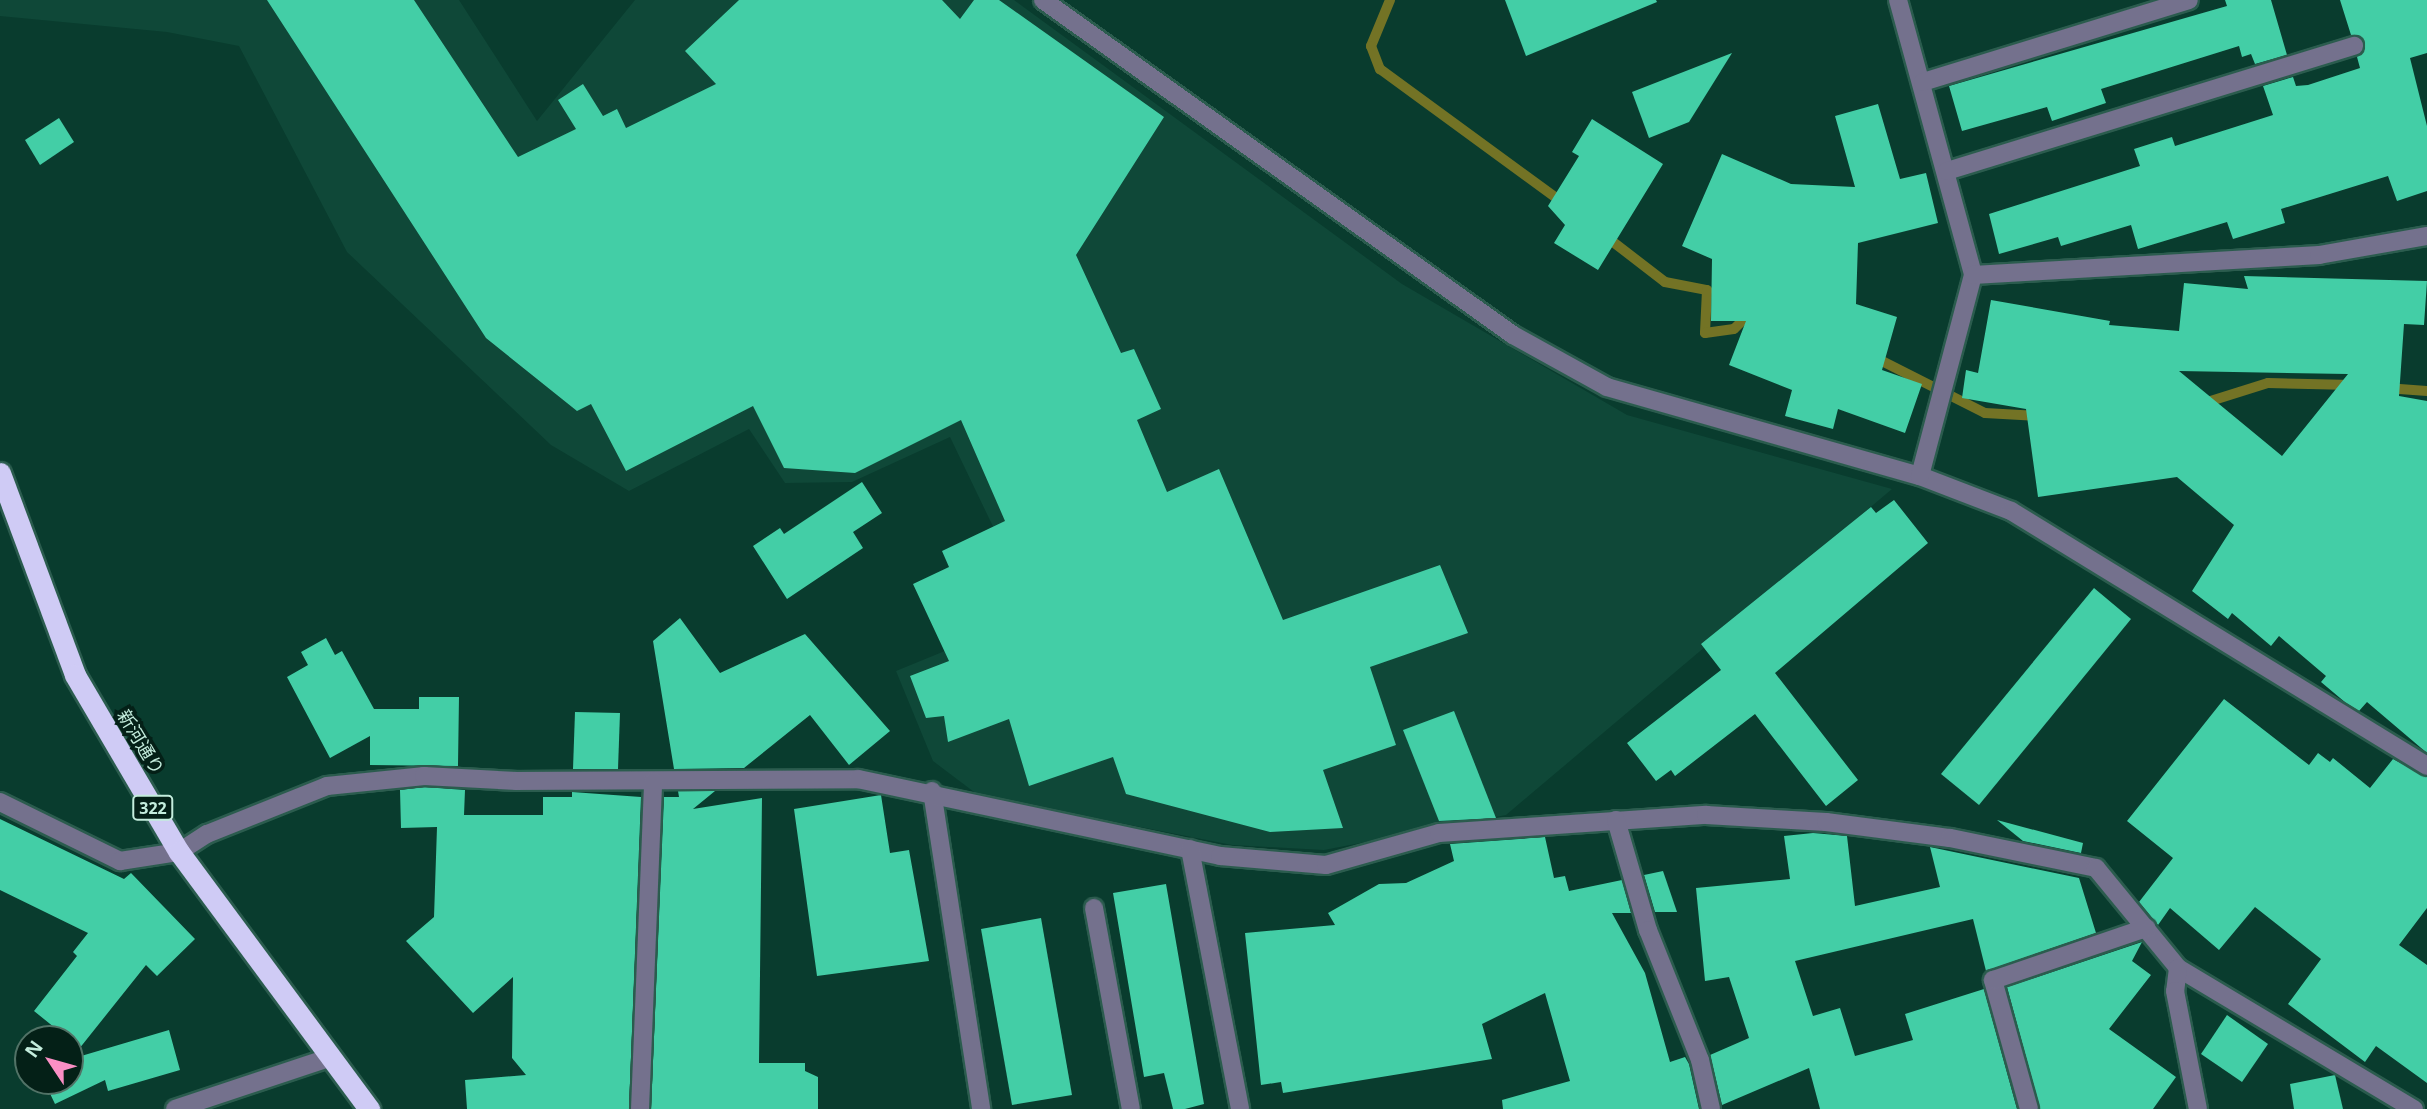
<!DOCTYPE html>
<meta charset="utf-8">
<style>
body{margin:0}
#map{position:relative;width:2427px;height:1109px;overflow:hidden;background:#093c2e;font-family:"Open Sans","Noto Sans JP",sans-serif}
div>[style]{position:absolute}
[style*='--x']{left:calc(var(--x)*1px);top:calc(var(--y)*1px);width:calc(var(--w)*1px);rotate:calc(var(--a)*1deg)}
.built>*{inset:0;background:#0f4838}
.stream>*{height:10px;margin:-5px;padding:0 5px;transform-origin:5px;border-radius:5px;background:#737325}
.building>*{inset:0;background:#43cea6}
.roads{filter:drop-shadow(2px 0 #2b5c4e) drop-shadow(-2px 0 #2b5c4e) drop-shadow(0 2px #2b5c4e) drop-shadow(0 -2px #2b5c4e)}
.minor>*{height:18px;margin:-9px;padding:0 9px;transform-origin:9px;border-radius:9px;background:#74718d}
.highway>*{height:21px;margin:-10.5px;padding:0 10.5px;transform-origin:10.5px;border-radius:10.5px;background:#cfcbf5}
span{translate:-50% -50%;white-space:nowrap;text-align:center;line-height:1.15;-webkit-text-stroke:7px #042017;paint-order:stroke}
.shield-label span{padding:2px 5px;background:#042017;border:2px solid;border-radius:5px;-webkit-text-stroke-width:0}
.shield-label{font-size:16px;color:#c4eddd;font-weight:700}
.street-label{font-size:18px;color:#c4eddd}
.north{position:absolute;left:14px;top:1025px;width:70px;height:70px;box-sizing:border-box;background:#042017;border:2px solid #517266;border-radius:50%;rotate:306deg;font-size:19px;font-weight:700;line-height:28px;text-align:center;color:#c4eddd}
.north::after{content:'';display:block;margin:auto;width:24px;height:32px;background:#fb8fc5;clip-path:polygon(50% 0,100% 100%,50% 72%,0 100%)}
</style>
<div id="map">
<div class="built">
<div style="clip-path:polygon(0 0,459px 0,537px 121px,635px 0,1014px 0,1402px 284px,1627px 415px,1892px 489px,1506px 815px,1324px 850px,1232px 845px,978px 795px,933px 761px,896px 671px,1035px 614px,950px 437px,852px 482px,785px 483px,749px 429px,629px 491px,551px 445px,347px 252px,239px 46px,167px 32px,0 16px)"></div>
</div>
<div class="stream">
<div style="--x:1390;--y:0;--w:50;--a:112.4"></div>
<div style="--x:1371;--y:46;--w:25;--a:69"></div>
<div style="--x:1380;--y:69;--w:227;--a:36.2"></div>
<div style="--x:1604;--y:235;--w:77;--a:37.6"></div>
<div style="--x:1665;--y:282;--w:43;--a:10.8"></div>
<div style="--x:1707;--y:290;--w:43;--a:92.7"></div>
<div style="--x:1705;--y:333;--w:29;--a:-8"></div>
<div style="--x:1734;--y:329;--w:16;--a:-45"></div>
<div style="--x:1745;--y:318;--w:10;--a:17"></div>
<div style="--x:1874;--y:357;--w:124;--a:26.8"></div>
<div style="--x:1985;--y:413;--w:54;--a:3.2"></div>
<div style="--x:2386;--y:388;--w:41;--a:4.2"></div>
<div style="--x:2201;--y:404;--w:70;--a:-17.4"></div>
<div style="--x:2268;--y:383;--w:85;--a:1.3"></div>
</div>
<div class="building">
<div style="clip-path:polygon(267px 0,414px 0,518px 157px,576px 129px,558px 100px,583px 84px,603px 116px,617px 109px,626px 128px,716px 84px,685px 51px,739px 0,942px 0,960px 19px,974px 0,999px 0,1164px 117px,1076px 255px,1121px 353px,1134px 349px,1161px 409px,1137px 420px,1167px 492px,1219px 469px,1283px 620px,1440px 565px,1468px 633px,1370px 667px,1396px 745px,1323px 770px,1343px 828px,1270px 832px,1126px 794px,1113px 757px,1029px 786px,1009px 719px,948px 742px,944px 716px,926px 718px,910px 676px,949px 661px,913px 584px,949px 567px,942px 551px,1005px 521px,961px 420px,855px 473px,784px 468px,753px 406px,626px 471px,591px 404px,577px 411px,486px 338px)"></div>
<div style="clip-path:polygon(1505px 0,1656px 0,1657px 2px,1526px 56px)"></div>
<div style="clip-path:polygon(2225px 0,2271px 0,2287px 55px,2255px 64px,2251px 54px,2242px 57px,2239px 46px,2101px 89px,2106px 103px,2052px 121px,2047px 107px,1962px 131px,1949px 86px,2227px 6px)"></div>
<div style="clip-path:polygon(2340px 0,2427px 0,2427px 53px,2410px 58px,2427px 126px,2427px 191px,2397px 201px,2388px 176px,2281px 209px,2285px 223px,2233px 239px,2227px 222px,2138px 249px,2131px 225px,2061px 246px,2058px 237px,1999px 254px,1989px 214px,2140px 166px,2134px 149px,2172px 137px,2175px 146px,2273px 115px,2263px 86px,2293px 77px,2296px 86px,2308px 85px,2360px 68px,2357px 57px,2365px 43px,2351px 35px)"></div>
<div style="clip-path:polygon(1732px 53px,1689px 122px,1649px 138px,1632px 92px)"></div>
<div style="clip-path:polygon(1878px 104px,1900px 179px,1926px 173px,1938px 223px,1858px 243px,1856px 304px,1897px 317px,1882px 370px,1922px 384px,1905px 433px,1838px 409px,1833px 429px,1785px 416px,1792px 390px,1729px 365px,1746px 321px,1711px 321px,1712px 259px,1682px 246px,1722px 154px,1791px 184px,1855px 187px,1835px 116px)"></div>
<div style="clip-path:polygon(59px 118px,74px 142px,40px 165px,25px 140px)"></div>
<div style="clip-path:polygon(1592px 119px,1663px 164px,1598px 270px,1554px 243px,1565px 225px,1548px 206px,1579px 156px,1572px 152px)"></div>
<div style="clip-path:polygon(evenodd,2244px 276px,2427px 281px,2424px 325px,2404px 324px,2399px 396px,2427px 401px,2427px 753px,2367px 702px,2359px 711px,2346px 703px,2321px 682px,2326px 676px,2279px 636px,2271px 646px,2232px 613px,2228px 619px,2192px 591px,2234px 525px,2177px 477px,2038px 497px,2026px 409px,1962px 398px,1966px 370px,1978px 373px,1991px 300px,2110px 321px,2109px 325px,2179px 331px,2184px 283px,2248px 289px,2244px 276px,2179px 371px,2348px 374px,2282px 456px,2179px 371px)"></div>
<div style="clip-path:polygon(862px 482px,882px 513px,853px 532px,863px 548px,787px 599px,753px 546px,780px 528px,784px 534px)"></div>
<div style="clip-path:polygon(1894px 500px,1928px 543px,1775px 673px,1858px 780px,1826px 806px,1755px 714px,1675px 776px,1671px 770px,1656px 781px,1627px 743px,1721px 670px,1701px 644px,1871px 507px,1876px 513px)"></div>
<div style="clip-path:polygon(2094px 588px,2131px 619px,1979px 805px,1941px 774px)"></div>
<div style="clip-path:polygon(680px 618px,720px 673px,805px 634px,890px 731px,849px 765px,810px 715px,744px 768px,674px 769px,653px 641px)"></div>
<div style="clip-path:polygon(326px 638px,335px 655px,342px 651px,374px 709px,419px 709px,419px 697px,459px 697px,458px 766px,370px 765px,370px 736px,330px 758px,287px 677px,308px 665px,301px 652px)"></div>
<div style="clip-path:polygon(2224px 699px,2309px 765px,2318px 753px,2330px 762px,2333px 758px,2370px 788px,2393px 759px,2427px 777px,2427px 908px,2399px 945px,2427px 965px,2427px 1083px,2376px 1046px,2365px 1062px,2288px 1004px,2321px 959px,2255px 907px,2219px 950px,2170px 908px,2158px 925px,2139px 902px,2173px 858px,2127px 821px)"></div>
<div style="clip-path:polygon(1454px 711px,1496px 818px,1439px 821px,1403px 730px)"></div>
<div style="clip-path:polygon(575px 712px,620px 713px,618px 769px,573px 769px)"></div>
<div style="clip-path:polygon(424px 787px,465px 790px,464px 815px,543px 815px,543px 797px,572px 797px,572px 792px,641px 797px,629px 1109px,467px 1109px,465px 1080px,526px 1075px,512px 1058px,513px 977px,473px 1013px,406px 941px,434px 917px,437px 827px,401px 828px,400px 790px)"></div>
<div style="clip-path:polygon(678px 791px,715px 791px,693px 809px,762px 798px,759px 1063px,805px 1063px,805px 1071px,818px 1077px,818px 1109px,651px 1109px,664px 797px,679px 797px)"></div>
<div style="clip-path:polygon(881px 795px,890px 853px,909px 850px,929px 961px,817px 976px,794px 809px)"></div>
<div style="clip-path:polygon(0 819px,124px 879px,131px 873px,195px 939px,157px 976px,146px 965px,71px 1059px,169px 1030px,180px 1070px,108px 1091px,105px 1080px,55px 1104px,44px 1081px,70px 1081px,70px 1039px,58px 1039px,65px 1036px,34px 1011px,77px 956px,73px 952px,88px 933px,0 890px)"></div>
<div style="clip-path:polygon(1997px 820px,2083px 843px,2081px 853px,2023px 841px)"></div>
<div style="clip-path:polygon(1813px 833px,1847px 836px,1855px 906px,1940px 887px,1930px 847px,2079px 878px,2096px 933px,1986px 971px,1973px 919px,1795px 961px,1813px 1016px,1840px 1008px,1855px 1056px,1913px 1040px,1905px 1014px,1984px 989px,2017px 1109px,1820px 1109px,1809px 1068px,1722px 1105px,1710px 1055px,1749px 1038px,1729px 977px,1705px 981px,1696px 888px,1790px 879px,1784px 836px)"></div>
<div style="clip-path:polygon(1545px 837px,1554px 878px,1565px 876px,1569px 891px,1622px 880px,1631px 913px,1612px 913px,1645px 973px,1670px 1062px,1685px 1057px,1689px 1064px,1699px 1109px,1503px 1109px,1502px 1100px,1570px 1081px,1545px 993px,1482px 1024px,1492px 1059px,1283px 1093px,1281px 1082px,1261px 1085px,1245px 933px,1335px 925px,1328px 913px,1379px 884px,1406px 883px,1454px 861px,1450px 844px)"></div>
<div style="clip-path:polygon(1663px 871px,1677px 912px,1655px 912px,1644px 875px)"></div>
<div style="clip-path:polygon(1166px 884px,1204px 1104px,1185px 1109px,1173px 1109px,1164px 1073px,1144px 1077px,1113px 893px)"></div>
<div style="clip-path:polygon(1041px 918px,1072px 1095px,1012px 1105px,981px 929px)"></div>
<div style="clip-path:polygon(2142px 942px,2132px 961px,2151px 975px,2109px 1029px,2176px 1077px,2153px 1109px,2040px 1109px,2007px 987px)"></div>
<div style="clip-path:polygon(2227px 1015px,2268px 1044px,2242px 1082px,2201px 1054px)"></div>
<div style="clip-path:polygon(2335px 1075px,2343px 1109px,2294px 1109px,2290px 1084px)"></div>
</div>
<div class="roads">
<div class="minor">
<div style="--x:1043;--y:0;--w:577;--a:35.48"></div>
<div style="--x:1513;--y:335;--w:107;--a:29"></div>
<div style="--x:1607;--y:387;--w:325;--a:15.9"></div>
<div style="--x:1920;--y:476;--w:97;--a:21"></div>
<div style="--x:2011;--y:511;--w:488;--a:31.5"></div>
<div style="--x:1898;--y:0;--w:285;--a:74.7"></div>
<div style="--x:1973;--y:275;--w:208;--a:104.8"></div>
<div style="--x:1923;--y:82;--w:278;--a:-17.1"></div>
<div style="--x:1947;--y:171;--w:426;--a:-17.1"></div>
<div style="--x:1973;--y:275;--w:347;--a:-3.3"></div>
<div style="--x:2319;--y:255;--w:110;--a:-10"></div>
<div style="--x:932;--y:791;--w:322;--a:81.2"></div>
<div style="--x:0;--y:802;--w:134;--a:26.2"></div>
<div style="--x:120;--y:861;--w:60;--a:-8.7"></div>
<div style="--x:179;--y:852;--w:33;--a:-33"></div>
<div style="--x:207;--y:834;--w:129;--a:-21.8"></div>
<div style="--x:327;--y:786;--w:98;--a:-5.9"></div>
<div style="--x:424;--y:776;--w:93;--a:3.1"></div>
<div style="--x:517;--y:781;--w:341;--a:-0.3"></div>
<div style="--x:858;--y:779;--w:370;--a:12"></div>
<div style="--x:1220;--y:856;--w:106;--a:4.9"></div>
<div style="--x:1326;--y:865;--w:117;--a:-15.8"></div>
<div style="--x:1439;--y:833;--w:268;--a:-3.9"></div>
<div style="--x:1706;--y:815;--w:120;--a:3.3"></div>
<div style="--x:1826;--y:822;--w:125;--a:7.4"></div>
<div style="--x:1950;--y:838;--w:149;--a:11.6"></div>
<div style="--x:2096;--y:868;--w:129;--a:50.6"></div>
<div style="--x:2178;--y:968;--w:275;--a:30.9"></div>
<div style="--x:1616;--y:820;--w:115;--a:73.8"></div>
<div style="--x:1648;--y:930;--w:140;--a:68.2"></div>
<div style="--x:1700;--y:1060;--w:50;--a:77.3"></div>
<div style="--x:1190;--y:849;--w:265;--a:79.1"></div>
<div style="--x:1094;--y:908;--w:204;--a:79.6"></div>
<div style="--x:2178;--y:968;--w:23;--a:97"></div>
<div style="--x:2175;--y:991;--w:120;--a:79"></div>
<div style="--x:175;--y:1109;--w:161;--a:-18.4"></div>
<div style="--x:640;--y:1109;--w:328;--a:-87.7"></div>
<div style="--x:2029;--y:1109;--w:134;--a:-105.6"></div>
<div style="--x:1993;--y:980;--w:162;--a:-18.8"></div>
</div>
<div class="highway">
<div style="--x:0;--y:473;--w:215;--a:69.6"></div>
<div style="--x:75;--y:675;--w:205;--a:59.6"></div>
<div style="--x:179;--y:852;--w:320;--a:53.5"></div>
</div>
</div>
<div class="shield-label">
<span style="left:153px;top:808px">322</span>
</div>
<div class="street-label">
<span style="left:141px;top:742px;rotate:59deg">新河通り</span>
</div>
<div class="north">N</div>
</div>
